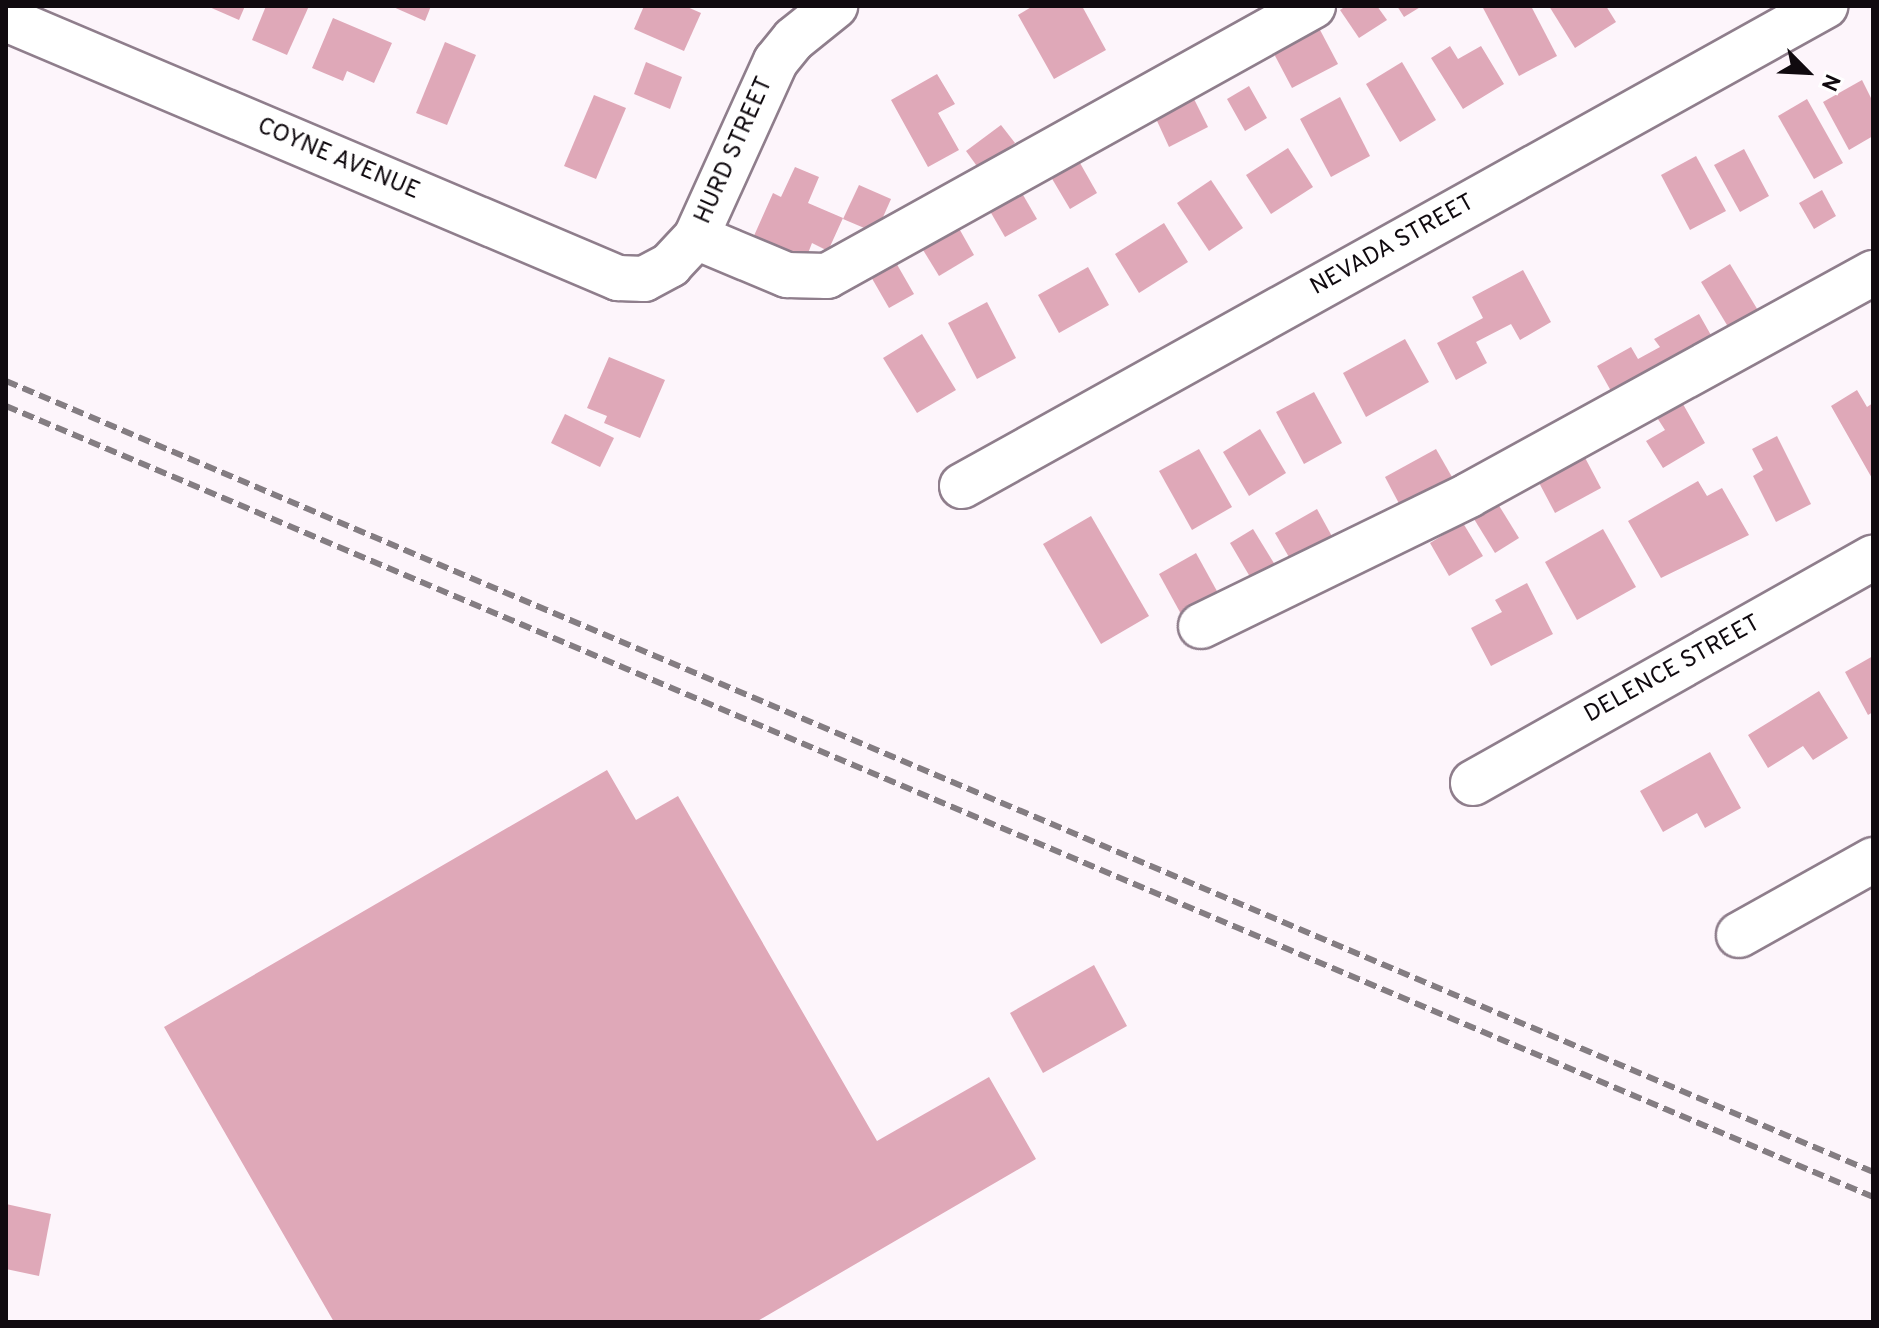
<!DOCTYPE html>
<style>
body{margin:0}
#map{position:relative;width:1879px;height:1328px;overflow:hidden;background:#fdf5fb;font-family:Overpass,sans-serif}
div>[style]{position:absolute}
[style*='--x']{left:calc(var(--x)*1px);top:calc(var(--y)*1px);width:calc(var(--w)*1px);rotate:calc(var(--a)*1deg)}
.building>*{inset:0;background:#dfa8b8}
.roads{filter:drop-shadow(2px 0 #8f7e8c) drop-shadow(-2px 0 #8f7e8c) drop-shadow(0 2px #8f7e8c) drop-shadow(0 -2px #8f7e8c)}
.minor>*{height:44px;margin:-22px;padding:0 22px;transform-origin:22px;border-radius:22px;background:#fff}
.rail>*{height:6px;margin-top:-3px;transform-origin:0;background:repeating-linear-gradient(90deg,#847d82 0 12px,transparent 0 18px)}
span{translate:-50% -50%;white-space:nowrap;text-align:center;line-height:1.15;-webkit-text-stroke:6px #fff;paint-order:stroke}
.street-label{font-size:24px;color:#100a0f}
.frame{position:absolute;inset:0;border:8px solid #100a0f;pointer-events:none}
.north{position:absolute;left:1767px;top:32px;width:80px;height:80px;-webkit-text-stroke:6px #fff;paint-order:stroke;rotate:114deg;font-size:22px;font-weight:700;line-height:32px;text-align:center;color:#100a0f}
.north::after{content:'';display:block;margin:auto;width:28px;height:36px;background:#100a0f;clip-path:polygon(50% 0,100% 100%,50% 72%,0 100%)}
</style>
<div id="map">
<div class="building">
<div style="clip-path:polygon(207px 6px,245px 6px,239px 20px)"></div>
<div style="clip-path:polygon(266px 6px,309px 6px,287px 55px,252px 40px)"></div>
<div style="clip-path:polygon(391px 6px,431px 6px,425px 21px)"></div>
<div style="clip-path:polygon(644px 6px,685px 6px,701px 13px,684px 51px,634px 29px)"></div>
<div style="clip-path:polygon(1033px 6px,1082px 6px,1106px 50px,1054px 79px,1018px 15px)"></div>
<div style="clip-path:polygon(1346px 6px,1377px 6px,1387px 20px,1359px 38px,1340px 10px)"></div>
<div style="clip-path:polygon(1397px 6px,1422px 6px,1404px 17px)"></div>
<div style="clip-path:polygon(1482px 6px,1531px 6px,1557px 56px,1519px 76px)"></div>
<div style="clip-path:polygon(1549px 6px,1606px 6px,1616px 22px,1575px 48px)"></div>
<div style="clip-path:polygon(333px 18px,392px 43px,374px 83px,347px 71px,343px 81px,312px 68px)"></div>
<div style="clip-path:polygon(1319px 28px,1338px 64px,1292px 88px,1273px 52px)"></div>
<div style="clip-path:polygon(445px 42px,476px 55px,447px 125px,416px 113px)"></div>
<div style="clip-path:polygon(1450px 46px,1458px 59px,1481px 46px,1504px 84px,1463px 109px,1431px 58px)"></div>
<div style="clip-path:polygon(646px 62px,682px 77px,670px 109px,634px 94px)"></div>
<div style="clip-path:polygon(1402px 62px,1436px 120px,1400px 142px,1366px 84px)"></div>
<div style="clip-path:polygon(937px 74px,955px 104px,938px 113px,959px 150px,928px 167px,891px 100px)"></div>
<div style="clip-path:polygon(1862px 80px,1873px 102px,1873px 136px,1849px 150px,1823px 102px)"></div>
<div style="clip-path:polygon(1249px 86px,1267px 118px,1245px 131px,1227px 99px)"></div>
<div style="clip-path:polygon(1190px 91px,1208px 127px,1169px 147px,1152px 110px)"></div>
<div style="clip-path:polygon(594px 95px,626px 108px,596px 179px,564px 166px)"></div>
<div style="clip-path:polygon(1340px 97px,1370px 156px,1331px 177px,1300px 119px)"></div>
<div style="clip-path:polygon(1807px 99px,1843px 163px,1814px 179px,1778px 116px)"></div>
<div style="clip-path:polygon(1001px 125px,1015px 143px,979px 169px,966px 151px)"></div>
<div style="clip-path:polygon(1288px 148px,1313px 187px,1271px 214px,1246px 175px)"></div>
<div style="clip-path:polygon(1744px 149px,1769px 196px,1740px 212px,1714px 165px)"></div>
<div style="clip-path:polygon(1076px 156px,1097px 193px,1070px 209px,1048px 172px)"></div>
<div style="clip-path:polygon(1696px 156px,1726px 211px,1690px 230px,1661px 175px)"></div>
<div style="clip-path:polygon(795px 167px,819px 177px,808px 203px,843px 218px,828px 251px,812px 243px,805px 261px,753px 238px,773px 193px,781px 197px)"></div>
<div style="clip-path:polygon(1211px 180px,1243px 228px,1209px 251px,1177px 203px)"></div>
<div style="clip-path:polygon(859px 185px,891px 199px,876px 233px,843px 219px)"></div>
<div style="clip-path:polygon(1019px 188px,1037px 219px,1005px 237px,987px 206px)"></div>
<div style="clip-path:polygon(1822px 190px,1836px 216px,1814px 229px,1799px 203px)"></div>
<div style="clip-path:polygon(956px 223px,974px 255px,939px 276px,920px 245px)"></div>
<div style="clip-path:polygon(1164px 223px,1188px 262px,1139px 293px,1115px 254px)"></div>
<div style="clip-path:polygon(895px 261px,914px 294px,889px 308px,870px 275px)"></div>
<div style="clip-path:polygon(1730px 264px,1759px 312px,1730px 330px,1701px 282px)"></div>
<div style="clip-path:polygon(1088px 267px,1109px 305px,1059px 333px,1038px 295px)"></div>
<div style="clip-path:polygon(1523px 270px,1551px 322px,1520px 340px,1511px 324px,1476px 342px,1487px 363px,1456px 380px,1437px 343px,1483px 318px,1472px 297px)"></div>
<div style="clip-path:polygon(987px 302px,1016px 358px,977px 379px,948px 323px)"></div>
<div style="clip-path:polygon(1699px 314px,1716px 344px,1616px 400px,1597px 366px,1631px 347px,1638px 359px,1660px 347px,1654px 339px)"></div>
<div style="clip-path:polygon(922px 334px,956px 390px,917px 413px,883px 358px)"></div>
<div style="clip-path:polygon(1405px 339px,1429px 382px,1366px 417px,1343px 373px)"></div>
<div style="clip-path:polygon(609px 357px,665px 380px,640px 438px,604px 423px,607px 416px,587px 408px)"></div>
<div style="clip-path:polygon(1857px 390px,1867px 407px,1873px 403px,1873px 480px,1831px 406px)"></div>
<div style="clip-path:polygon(1314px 392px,1342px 443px,1304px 464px,1276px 412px)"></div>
<div style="clip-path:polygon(1679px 397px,1705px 443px,1663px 468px,1646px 441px,1665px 430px,1654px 413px)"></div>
<div style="clip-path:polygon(565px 414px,614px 438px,600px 467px,551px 443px)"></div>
<div style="clip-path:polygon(1260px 429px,1286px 473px,1249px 496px,1223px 452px)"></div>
<div style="clip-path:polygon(1777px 436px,1811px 504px,1776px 522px,1753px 476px,1763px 470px,1752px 449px)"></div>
<div style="clip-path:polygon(1199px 449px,1232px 507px,1192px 530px,1159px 471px)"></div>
<div style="clip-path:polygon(1436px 449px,1456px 484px,1404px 513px,1385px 477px)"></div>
<div style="clip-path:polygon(1582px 452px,1601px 488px,1555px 513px,1536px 477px)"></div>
<div style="clip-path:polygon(1698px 481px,1707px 496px,1722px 488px,1749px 535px,1661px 578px,1628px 521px)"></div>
<div style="clip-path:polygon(1498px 504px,1519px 538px,1495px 553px,1474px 519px)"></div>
<div style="clip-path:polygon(1317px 509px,1334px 540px,1293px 564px,1275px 533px)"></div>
<div style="clip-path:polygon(1091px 516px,1149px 616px,1101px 644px,1043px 544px)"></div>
<div style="clip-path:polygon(1463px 523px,1483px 556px,1449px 576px,1430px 543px)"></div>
<div style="clip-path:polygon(1253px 529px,1280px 573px,1256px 587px,1230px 543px)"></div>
<div style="clip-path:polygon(1603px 529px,1636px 587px,1577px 620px,1545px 562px)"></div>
<div style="clip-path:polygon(1196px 553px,1218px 593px,1181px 614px,1159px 574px)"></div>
<div style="clip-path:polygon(1527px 583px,1553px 634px,1491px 666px,1471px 628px,1502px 612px,1495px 600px)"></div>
<div style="clip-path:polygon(1873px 656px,1873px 712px,1868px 715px,1845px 672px)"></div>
<div style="clip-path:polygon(1819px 691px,1848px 738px,1813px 760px,1803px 746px,1768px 768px,1748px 735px)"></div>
<div style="clip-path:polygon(1710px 752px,1741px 808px,1705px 828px,1697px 813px,1663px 832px,1640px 791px)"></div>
<div style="clip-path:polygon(607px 770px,636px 820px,678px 796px,877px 1141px,989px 1077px,1036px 1159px,756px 1322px,334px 1322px,164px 1027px)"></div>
<div style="clip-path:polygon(1094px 965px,1127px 1026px,1043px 1073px,1010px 1013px)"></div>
<div style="clip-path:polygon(6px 1204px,51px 1214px,39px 1276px,6px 1269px)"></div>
</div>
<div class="roads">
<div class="minor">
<div style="--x:6;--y:19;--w:665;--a:22.94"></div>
<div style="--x:618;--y:278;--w:26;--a:2"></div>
<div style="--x:644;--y:279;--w:30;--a:-28"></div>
<div style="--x:670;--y:265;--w:38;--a:-47"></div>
<div style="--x:696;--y:237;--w:193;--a:-65.6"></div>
<div style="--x:776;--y:61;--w:28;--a:-51"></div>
<div style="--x:794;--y:39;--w:53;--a:-38.8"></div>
<div style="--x:696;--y:237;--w:99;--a:22.7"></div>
<div style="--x:787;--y:275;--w:40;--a:1.4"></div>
<div style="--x:827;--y:276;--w:556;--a:-29.05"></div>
<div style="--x:962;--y:486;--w:988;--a:-29.08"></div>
<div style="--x:1201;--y:626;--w:298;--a:-26"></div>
<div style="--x:1469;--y:495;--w:461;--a:-28.8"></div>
<div style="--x:1473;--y:783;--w:459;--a:-29.4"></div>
<div style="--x:1739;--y:935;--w:154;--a:-29.2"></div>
</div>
</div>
<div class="rail">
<div style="--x:6;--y:381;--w:2028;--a:22.96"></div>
<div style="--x:6;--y:406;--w:2028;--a:22.96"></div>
</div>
<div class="street-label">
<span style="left:735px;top:151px;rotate:-66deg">HURD STREET</span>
<span style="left:338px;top:160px;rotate:23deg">COYNE AVENUE</span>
<span style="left:1393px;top:246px;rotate:-29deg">NEVADA STREET</span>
<span style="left:1673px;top:670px;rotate:-29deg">DELENCE STREET</span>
</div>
<div class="frame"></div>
<div class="north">N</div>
</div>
